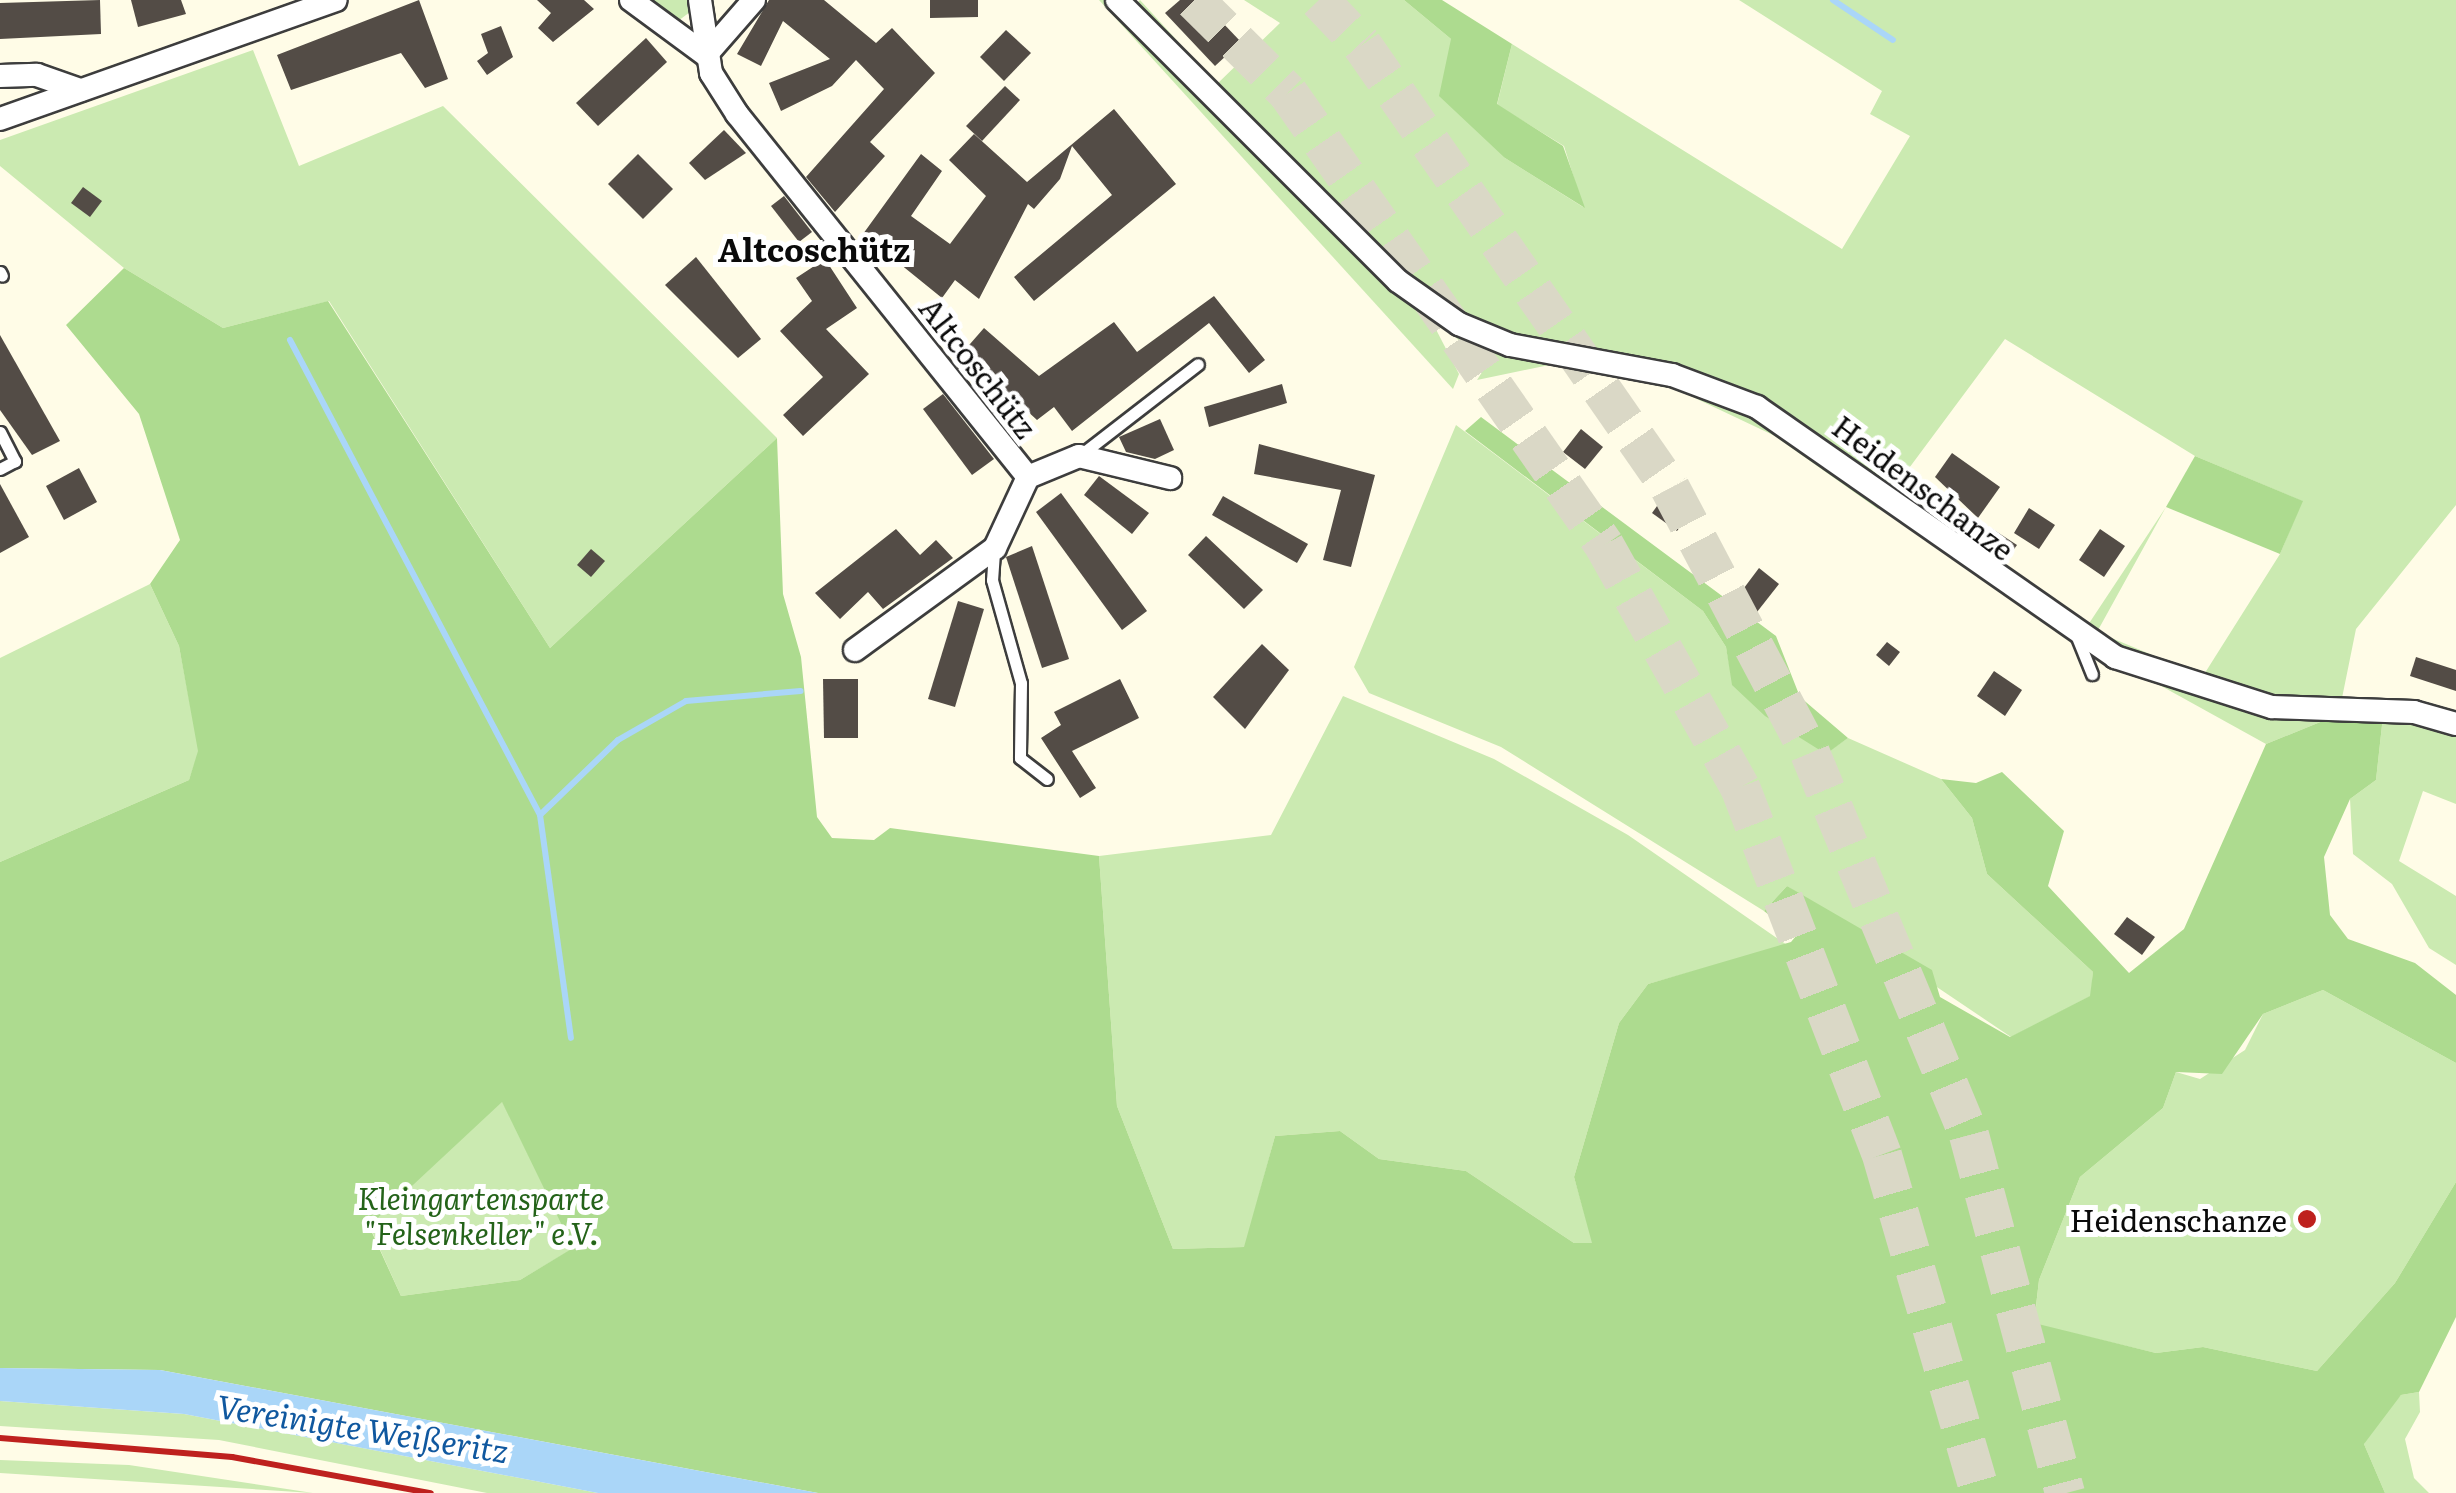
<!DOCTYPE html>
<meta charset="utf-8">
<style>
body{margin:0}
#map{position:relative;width:2456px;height:1493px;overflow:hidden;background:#fffce7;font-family:Literata,serif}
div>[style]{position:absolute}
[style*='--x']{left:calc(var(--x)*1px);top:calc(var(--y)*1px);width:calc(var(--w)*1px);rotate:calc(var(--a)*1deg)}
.green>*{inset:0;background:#cbeab1}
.forest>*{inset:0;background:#addb8f}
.water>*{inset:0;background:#aad6f8}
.stream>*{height:6px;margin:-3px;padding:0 3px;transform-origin:3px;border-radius:3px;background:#aad6f8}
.building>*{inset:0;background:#534c46}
.highway-tunnel>*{height:40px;margin-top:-20px;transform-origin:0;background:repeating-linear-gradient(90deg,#dad8c6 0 40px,transparent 0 60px)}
.roads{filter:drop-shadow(2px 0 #3d3d3d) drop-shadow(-2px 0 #3d3d3d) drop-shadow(0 2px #3d3d3d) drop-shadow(0 -2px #3d3d3d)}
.lane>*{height:11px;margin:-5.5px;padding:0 5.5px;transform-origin:5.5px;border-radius:5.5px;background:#fff}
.street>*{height:22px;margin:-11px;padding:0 11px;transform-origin:11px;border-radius:11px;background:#fff}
.rail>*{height:6px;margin:-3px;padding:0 3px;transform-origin:3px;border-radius:3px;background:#be211e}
.dots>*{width:28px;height:28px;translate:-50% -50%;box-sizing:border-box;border:5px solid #fff;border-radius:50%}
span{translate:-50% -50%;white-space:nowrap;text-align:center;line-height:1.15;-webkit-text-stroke:10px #fff;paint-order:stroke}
.street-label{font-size:30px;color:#0a0a0a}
.park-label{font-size:30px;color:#246319;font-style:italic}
.poi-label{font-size:30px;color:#0a0a0a}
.right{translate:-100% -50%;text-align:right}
.neighbourhood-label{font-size:32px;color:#0a0a0a;font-weight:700}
.water-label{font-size:32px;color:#10589f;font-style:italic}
</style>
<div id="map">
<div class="green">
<div style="clip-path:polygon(648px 0,688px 0,690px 12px,678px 21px)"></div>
<div style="clip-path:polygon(1099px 0,1110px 0,1428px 314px,1459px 374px,1453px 389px)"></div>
<div style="clip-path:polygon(1140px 0,1217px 84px,1280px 23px,1244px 0,1404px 0,1451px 39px,1505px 158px,1583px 207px,1564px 146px,1497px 105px,1512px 44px,1842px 249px,1910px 136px,1870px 114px,1882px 91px,1739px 0,2456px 0,2456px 505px,2356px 629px,2341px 703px,2301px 704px,2168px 670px,2084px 631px,2166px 507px,2097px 632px,2203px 676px,2280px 554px,2302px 501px,2195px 456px,2005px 339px,1895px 487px,1779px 412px,1530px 343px,1435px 304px,1135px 5px)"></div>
<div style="clip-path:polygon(253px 50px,299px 166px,443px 106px,777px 438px,550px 648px,329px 301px,223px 328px,124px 268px,0 166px,0 140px)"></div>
<div style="clip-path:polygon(1451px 333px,1658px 378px,1733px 404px,1885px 500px,1878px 509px,1775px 436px,1678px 390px,1554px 364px,1477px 380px,1486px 366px)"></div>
<div style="clip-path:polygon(1456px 425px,1703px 611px,1726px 647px,1733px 685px,1826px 753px,1848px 738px,1941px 779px,1972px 818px,1987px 874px,2093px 972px,2091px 996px,2011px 1037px,1787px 886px,1764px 911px,1501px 747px,1369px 693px,1354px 667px)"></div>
<div style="clip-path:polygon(150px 584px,179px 646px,199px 751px,189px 780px,0 862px,0 658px)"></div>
<div style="clip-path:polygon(2145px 677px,2330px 718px,2266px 744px)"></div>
<div style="clip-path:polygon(1343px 696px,1494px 759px,1628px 835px,1787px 945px,1648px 984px,1619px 1023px,1574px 1177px,1593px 1243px,1574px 1243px,1466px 1171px,1379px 1159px,1340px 1131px,1275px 1136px,1245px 1247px,1173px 1249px,1117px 1106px,1099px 856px,1271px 835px)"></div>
<div style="clip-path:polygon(2383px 716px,2456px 734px,2456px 804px,2423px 791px,2399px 861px,2456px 896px,2456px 965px,2429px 948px,2392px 884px,2353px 854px,2350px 799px,2376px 780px)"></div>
<div style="clip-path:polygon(2323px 990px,2456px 1063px,2456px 1182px,2395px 1283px,2317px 1371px,2203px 1347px,2156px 1353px,2034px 1324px,2039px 1280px,2080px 1177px,2163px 1108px,2176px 1072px,2200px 1079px,2245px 1050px,2263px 1014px)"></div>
<div style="clip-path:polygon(502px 1101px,574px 1248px,520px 1280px,401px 1296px,369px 1225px)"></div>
<div style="clip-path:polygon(2419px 1392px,2420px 1412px,2405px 1439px,2414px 1478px,2429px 1493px,2385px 1493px,2364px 1444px,2370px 1425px,2401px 1395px)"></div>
<div style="clip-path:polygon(0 1401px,184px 1414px,598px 1493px,487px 1493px,219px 1440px,0 1426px)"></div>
<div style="clip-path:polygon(0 1460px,129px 1465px,313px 1493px,0 1473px)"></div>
</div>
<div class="forest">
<div style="clip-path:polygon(1404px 0,1442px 0,1512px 44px,1497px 104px,1563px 146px,1585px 208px,1505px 158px,1439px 96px,1451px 39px)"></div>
<div style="clip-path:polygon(evenodd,124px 268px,223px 328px,328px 301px,550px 648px,777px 438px,783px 594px,801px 657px,817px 817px,832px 838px,874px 840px,890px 828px,1099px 856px,1117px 1106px,1173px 1249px,1244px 1247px,1275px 1136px,1340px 1131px,1379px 1159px,1466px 1171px,1574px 1243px,1592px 1243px,1574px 1177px,1619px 1023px,1648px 984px,1791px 942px,1796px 936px,1764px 911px,1787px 886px,1932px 970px,1940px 997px,2010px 1037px,2090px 996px,2093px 972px,1987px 874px,1972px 818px,1941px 779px,1976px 783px,2002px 772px,2064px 831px,2048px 886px,2129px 973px,2184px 929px,2266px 744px,2330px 718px,2383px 716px,2376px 780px,2350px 799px,2324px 857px,2330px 915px,2348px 939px,2415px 963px,2456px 995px,2456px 1063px,2323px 990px,2263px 1014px,2222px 1074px,2176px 1072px,2163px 1108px,2080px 1177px,2039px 1280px,2034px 1323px,2156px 1353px,2203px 1347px,2317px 1371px,2395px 1283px,2456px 1182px,2456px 1317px,2419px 1392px,2401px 1395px,2364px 1444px,2385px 1493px,818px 1493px,160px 1370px,0 1368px,0 862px,189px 780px,198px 751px,179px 646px,150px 584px,180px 540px,139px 414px,66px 325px,124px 268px,502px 1102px,573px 1248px,520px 1280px,401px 1296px,369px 1226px,502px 1102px)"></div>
<div style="clip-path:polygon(1481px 417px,1776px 636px,1800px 697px,1848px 738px,1826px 754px,1765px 716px,1732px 685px,1726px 647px,1703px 611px,1465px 431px)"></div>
<div style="clip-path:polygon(2195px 456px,2303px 501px,2280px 554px,2166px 507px)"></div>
</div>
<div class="water">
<div style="clip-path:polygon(0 1368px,160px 1370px,818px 1493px,598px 1493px,184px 1414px,0 1401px)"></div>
</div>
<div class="stream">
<div style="--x:1833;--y:0;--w:72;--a:33.7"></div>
<div style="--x:290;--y:340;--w:537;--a:62.24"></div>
<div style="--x:540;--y:815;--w:225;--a:82.1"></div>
<div style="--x:540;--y:815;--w:108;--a:-43.9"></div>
<div style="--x:618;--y:740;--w:78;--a:-29.8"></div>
<div style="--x:686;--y:701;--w:115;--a:-5"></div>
</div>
<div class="building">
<div style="clip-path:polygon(100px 0,101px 34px,0 39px,0 3px)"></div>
<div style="clip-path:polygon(131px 0,181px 0,186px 14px,138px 27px)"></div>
<div style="clip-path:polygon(419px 0,448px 79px,425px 88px,401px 53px,291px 90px,277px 55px)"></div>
<div style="clip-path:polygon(537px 0,584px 0,594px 9px,553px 42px,538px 28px,551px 13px)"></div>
<div style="clip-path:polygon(769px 0,824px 0,876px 43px,892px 28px,935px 73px,870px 142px,885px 156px,835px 212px,806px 177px,884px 89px,856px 60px,832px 86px,781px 111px,769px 83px,830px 59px,783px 21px,761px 66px,737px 54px)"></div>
<div style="clip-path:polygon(930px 0,978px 0,978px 17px,930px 18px)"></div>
<div style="clip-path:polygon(1180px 0,1201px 0,1241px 42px,1215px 66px,1165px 13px)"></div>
<div style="clip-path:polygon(501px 26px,513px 57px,487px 75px,477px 61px,488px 53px,481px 34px)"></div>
<div style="clip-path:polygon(1006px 30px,1031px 53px,1004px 81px,980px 57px)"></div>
<div style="clip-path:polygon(646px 38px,667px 62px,598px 126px,576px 103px)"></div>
<div style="clip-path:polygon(1005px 86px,1020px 100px,982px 141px,966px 126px)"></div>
<div style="clip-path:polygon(1114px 109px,1176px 184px,1034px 301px,1014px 277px,1112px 195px,1072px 146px,1060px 179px,1034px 209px,1028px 204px,979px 299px,955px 280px,942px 298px,863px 234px,921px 154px,942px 171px,911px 216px,950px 244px,986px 196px,949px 160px,974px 134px,1027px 182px)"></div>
<div style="clip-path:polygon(724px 130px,746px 153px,705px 180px,689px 163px)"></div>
<div style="clip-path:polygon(638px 154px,673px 189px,643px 219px,608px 184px)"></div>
<div style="clip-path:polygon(83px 187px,102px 201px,90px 217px,71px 203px)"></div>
<div style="clip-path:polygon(784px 196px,812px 232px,799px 242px,771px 206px)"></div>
<div style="clip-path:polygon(696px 257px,761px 339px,738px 358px,665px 285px)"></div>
<div style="clip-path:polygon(825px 259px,857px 308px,826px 329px,869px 374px,803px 436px,783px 415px,823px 377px,780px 331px,812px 301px,796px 278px)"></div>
<div style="clip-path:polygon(1214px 296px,1265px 360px,1249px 373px,1209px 323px,1072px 431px,1054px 407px,1037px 420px,963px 352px,984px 328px,1039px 376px,1114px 322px,1137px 352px)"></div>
<div style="clip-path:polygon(0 335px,60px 441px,32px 455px,0 410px)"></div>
<div style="clip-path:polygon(1282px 384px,1287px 403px,1209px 427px,1204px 407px)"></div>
<div style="clip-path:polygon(943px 394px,994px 459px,972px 475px,923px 409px)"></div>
<div style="clip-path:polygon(1160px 419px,1174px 450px,1155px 459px,1126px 452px,1119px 437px)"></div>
<div style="clip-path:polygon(1581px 429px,1603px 447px,1585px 469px,1563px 452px)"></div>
<div style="clip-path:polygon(1259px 444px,1375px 475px,1351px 567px,1323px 560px,1341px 490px,1254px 474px)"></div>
<div style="clip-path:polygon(1952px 453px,2000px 487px,1978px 518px,1935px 477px)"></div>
<div style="clip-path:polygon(79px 468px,97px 502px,64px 520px,46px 486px)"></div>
<div style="clip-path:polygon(1099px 476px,1149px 513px,1132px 534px,1084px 495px)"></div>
<div style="clip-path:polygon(0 484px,29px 537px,0 553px)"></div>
<div style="clip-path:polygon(1061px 493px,1147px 611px,1122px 630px,1036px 512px)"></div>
<div style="clip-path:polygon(1665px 495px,1690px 514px,1677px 531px,1652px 513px)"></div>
<div style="clip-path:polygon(1223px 496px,1308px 544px,1297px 563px,1212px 515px)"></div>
<div style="clip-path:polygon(2029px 508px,2055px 525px,2039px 549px,2014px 533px)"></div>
<div style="clip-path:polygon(1991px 528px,2017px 545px,2005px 562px,1980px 544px)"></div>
<div style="clip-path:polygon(896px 529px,920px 555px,936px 540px,953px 558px,883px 609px,868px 592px,840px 619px,815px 593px)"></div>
<div style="clip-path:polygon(2100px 529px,2125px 546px,2104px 577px,2079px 560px)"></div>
<div style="clip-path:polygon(1206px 536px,1263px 590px,1244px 609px,1188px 555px)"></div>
<div style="clip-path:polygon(1032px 546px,1069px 659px,1042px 668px,1006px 557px)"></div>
<div style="clip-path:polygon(591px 549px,605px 561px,591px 577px,577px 565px)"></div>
<div style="clip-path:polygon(1759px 568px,1779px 584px,1757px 612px,1738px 596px)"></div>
<div style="clip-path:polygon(958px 601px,984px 609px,955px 707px,928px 699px)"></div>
<div style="clip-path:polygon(1887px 642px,1900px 652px,1889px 666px,1876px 655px)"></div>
<div style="clip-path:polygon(1262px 644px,1289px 670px,1245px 729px,1213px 697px)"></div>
<div style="clip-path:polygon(2416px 657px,2456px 670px,2456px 691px,2410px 676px)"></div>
<div style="clip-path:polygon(1994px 671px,2022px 690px,2005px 716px,1977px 696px)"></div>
<div style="clip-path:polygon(823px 679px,858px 679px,858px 738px,824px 738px)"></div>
<div style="clip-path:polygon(1120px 679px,1139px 718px,1072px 751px,1096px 788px,1080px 798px,1041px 738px,1061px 725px,1054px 712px)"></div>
<div style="clip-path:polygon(2127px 917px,2155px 937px,2142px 955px,2114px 934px)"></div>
</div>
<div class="highway-tunnel">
<div style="--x:1194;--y:0;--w:132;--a:44.7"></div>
<div style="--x:1288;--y:93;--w:552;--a:55.04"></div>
<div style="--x:1604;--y:545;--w:278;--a:60.7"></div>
<div style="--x:1740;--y:787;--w:394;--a:68.9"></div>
<div style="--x:1882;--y:1155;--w:352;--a:73.8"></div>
<div style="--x:1319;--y:0;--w:62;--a:46.3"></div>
<div style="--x:1362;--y:45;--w:540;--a:55.19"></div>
<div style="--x:1670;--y:488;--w:300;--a:62.2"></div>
<div style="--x:1810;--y:753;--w:414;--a:67.4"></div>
<div style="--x:1969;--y:1135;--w:371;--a:75"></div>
</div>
<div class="roads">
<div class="lane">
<div style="--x:0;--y:272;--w:4;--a:63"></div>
<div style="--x:0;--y:432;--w:33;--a:63"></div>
<div style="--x:15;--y:461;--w:17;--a:152"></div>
<div style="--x:1083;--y:453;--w:145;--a:-37.7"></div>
<div style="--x:994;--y:552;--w:28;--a:94"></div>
<div style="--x:992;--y:580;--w:107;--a:74.3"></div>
<div style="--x:1021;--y:683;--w:75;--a:90.8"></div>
<div style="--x:1020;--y:758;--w:34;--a:38"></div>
<div style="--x:2077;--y:637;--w:40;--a:68"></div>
</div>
<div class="street">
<div style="--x:631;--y:0;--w:93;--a:36.3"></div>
<div style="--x:706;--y:55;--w:73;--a:-48.9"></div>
<div style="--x:700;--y:0;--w:74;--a:81.4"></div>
<div style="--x:711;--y:73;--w:49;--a:57.6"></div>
<div style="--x:737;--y:114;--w:465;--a:51.3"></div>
<div style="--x:1117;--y:0;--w:397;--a:45"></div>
<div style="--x:1398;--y:281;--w:75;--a:35.2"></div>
<div style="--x:1459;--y:324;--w:55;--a:22.4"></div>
<div style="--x:1510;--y:345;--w:165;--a:10.5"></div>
<div style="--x:1672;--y:375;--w:91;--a:20.6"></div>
<div style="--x:1757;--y:407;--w:437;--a:34.9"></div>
<div style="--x:2115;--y:657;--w:165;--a:17.7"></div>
<div style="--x:2272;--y:707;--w:142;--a:2"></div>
<div style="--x:2414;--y:712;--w:44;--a:15.9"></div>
<div style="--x:0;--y:76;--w:37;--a:-2"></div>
<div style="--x:37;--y:75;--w:46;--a:19.2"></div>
<div style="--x:0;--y:119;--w:356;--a:-19.5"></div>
<div style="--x:1028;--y:477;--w:55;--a:-22.4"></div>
<div style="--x:1079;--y:456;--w:94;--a:13.6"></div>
<div style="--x:855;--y:650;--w:173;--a:-36.1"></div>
<div style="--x:995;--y:548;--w:78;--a:-65.1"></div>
</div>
</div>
<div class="rail">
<div style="--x:0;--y:1438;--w:233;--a:4.7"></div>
<div style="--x:232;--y:1457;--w:202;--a:10.3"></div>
</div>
<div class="dots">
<div style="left:2307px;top:1219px;background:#be211e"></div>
</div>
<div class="street-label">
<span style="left:979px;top:367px;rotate:52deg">Altcoschütz</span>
<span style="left:1924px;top:487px;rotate:37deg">Heidenschanze</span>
</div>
<div class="park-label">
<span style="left:481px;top:1214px">Kleingartensparte<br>"Felsenkeller" e.V.</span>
</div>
<div class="poi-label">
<span class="right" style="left:2287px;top:1219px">Heidenschanze</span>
</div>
<div class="neighbourhood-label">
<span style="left:814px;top:248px">Altcoschütz</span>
</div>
<div class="water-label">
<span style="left:363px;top:1427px;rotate:9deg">Vereinigte Weißeritz</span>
</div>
</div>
